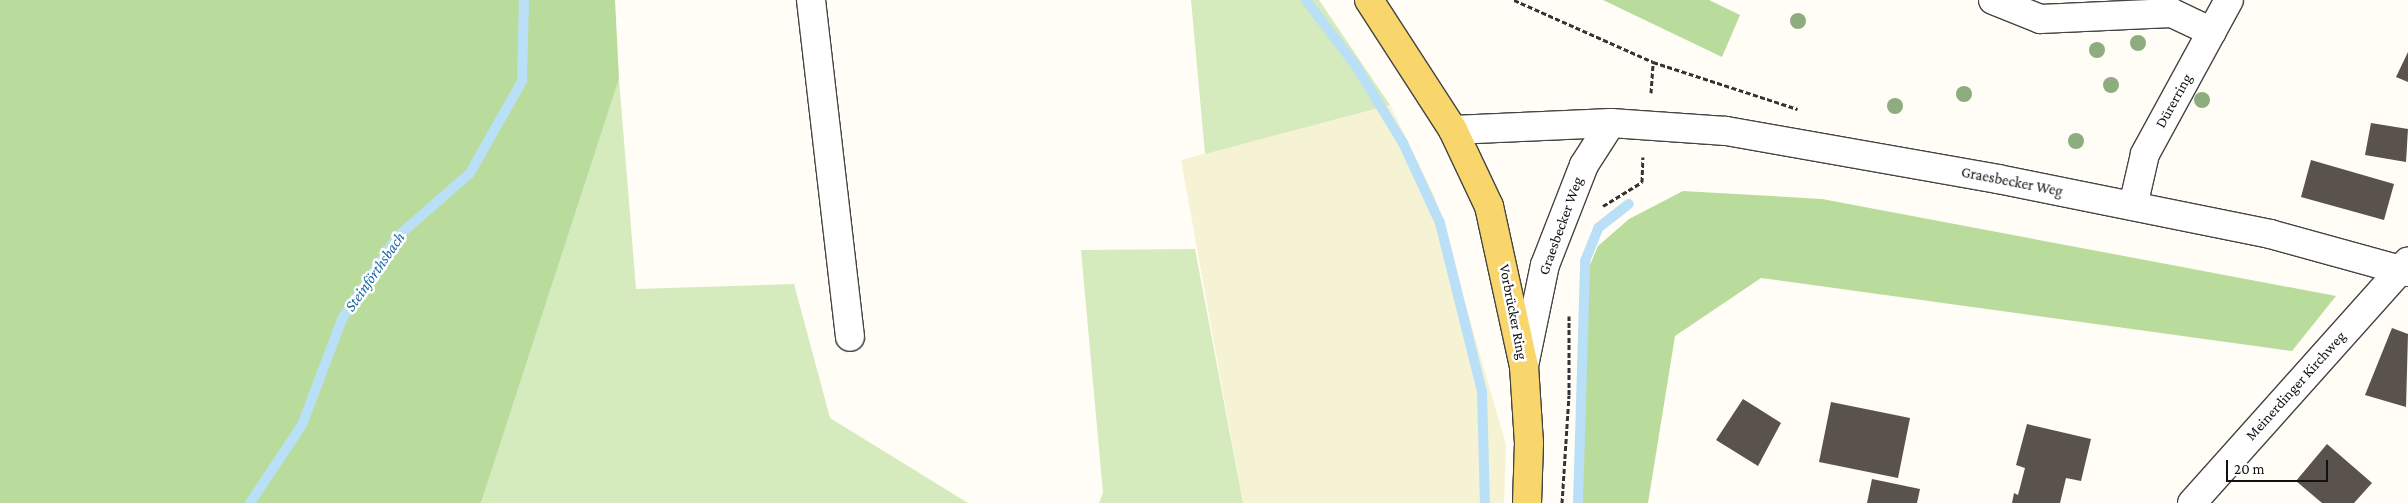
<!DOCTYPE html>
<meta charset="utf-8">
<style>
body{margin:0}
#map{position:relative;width:2408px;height:503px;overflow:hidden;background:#fffdf5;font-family:"Crimson Pro",serif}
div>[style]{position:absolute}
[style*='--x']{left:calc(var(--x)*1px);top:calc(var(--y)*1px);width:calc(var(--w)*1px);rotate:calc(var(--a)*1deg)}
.farmland>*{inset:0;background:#f6f3d4}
.green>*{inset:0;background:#d5ebbd}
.forest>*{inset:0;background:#b9dc9c}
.stream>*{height:10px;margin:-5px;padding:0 5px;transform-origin:5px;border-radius:5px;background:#b9e0f7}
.building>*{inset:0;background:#5a524d}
.path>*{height:3px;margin-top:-1.5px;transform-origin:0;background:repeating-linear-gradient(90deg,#333 0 5px,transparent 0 7.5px)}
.roads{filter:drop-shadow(1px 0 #444) drop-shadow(-1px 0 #444) drop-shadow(0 1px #444) drop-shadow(0 -1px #444)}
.minor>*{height:28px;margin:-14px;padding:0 14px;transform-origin:14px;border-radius:14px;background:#fff}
.major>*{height:28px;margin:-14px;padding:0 14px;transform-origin:14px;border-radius:14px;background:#f9d66b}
.trees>*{width:16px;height:16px;margin:-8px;border-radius:50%;background:#8dad7f}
span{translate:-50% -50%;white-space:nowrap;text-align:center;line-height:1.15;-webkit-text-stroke:5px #fff;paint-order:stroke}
.street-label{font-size:15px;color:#111}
.water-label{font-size:16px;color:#1768a6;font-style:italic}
.scale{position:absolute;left:2226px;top:460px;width:102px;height:22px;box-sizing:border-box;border:2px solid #111;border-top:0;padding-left:6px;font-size:15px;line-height:18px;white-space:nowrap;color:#111;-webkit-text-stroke:4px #fff;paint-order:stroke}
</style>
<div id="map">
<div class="farmland">
<div style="clip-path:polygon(1390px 105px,1435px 197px,1506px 445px,1504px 503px,1243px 503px,1181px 160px)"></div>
</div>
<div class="green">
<div style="clip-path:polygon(1191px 0,1319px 0,1390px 105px,1205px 154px)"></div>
<div style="clip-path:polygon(619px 79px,636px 289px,794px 284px,830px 418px,968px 503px,481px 503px)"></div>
<div style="clip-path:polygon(1195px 249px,1243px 503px,1099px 503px,1103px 493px,1081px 250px)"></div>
</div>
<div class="forest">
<div style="clip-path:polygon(0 0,615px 0,619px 79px,481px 503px,0 503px)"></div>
<div style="clip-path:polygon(1603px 0,1709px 0,1740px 15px,1722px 57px)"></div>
<div style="clip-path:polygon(1683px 191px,1822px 199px,2336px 296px,2292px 351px,1761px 278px,1675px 336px,1648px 503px,1579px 503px,1587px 272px,1598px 246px,1629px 219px)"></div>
</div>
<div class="stream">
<div style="--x:1306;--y:0;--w:83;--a:52.9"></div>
<div style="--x:1356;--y:66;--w:90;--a:58.6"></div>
<div style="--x:1403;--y:143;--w:88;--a:65.2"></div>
<div style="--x:1440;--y:223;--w:173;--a:76"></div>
<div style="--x:1482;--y:391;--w:112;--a:88.5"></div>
<div style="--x:250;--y:503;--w:94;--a:-56.3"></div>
<div style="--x:302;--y:425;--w:113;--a:-69.3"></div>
<div style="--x:342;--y:319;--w:99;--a:-56.1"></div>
<div style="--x:397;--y:237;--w:97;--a:-41.2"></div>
<div style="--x:470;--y:173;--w:106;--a:-60.5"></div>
<div style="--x:522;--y:81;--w:81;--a:-88.6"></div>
<div style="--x:1578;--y:503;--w:242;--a:-88.3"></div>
<div style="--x:1585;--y:261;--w:35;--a:-68"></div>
<div style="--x:1598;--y:228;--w:39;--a:-38"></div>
</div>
<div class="building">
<div style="clip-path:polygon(2408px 52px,2408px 82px,2396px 77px)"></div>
<div style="clip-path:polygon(2371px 123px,2408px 129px,2406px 162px,2365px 155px)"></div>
<div style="clip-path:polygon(2311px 160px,2394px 184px,2384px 220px,2301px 197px)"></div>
<div style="clip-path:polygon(2392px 328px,2408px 334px,2406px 407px,2365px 395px)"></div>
<div style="clip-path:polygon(1743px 399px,1781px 423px,1758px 466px,1716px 440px)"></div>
<div style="clip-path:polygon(1831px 402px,1910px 418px,1898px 478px,1819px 462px)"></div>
<div style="clip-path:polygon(2027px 424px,2091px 439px,2081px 481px,2066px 478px,2060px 503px,2012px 503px,2014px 493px,2018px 495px,2025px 468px,2016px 465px)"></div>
<div style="clip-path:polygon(2327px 444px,2372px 483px,2354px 503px,2322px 503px,2296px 481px)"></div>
<div style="clip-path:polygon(1872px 479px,1920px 489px,1917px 503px,1867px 503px)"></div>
</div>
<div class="path">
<div style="--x:1514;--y:0;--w:152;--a:24"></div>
<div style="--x:1653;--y:62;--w:152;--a:18"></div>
<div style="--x:1651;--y:93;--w:31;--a:-86"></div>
<div style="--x:1603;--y:206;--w:46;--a:-31.6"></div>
<div style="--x:1642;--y:182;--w:25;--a:-88"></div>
<div style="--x:1562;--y:503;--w:108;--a:-86.3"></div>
<div style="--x:1569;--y:395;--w:79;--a:-90"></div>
</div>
<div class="roads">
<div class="minor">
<div style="--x:811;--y:0;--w:339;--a:83.4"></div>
<div style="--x:1993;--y:0;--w:51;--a:22"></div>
<div style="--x:2040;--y:19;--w:132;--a:-2.6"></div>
<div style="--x:2172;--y:13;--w:44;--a:25.4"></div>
<div style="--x:1453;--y:130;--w:158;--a:-2.5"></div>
<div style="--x:1611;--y:123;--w:115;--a:4"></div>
<div style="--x:1726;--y:131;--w:276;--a:10"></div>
<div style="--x:1998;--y:179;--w:278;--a:11.4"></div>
<div style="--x:2270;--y:234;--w:143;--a:15.4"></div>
<div style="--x:2133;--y:206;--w:53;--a:-77"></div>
<div style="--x:2145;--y:154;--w:175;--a:-61.4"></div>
<div style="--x:1524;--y:366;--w:103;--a:-78.3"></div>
<div style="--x:1545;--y:265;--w:107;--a:-68.7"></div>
<div style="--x:1584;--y:165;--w:50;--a:-57.3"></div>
<div style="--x:2192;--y:503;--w:324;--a:-48.2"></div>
</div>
<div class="major">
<div style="--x:1369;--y:0;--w:155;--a:57.1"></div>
<div style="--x:1453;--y:130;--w:84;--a:64.7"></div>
<div style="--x:1489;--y:206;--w:164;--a:77.7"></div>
<div style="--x:1524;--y:366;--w:77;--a:86.3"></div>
<div style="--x:1529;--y:443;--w:60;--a:91.9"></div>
</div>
</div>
<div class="trees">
<div style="left:1798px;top:21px"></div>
<div style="left:2138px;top:43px"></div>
<div style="left:2097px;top:50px"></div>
<div style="left:2111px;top:85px"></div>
<div style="left:1964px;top:94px"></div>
<div style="left:2202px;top:100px"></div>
<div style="left:1895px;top:106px"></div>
<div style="left:2076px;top:141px"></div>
</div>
<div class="street-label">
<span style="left:2174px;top:101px;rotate:-61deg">Dürerring</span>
<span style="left:2012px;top:182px;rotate:11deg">Graesbecker Weg</span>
<span style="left:1561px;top:226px;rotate:-70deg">Graesbecker Weg</span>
<span style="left:1513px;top:312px;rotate:79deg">Vorbrücker Ring</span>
<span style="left:2296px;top:386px;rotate:-48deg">Meinerdinger Kirchweg</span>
</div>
<div class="water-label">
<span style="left:375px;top:272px;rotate:-55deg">Steinförthsbach</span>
</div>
<div class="scale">20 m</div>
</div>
